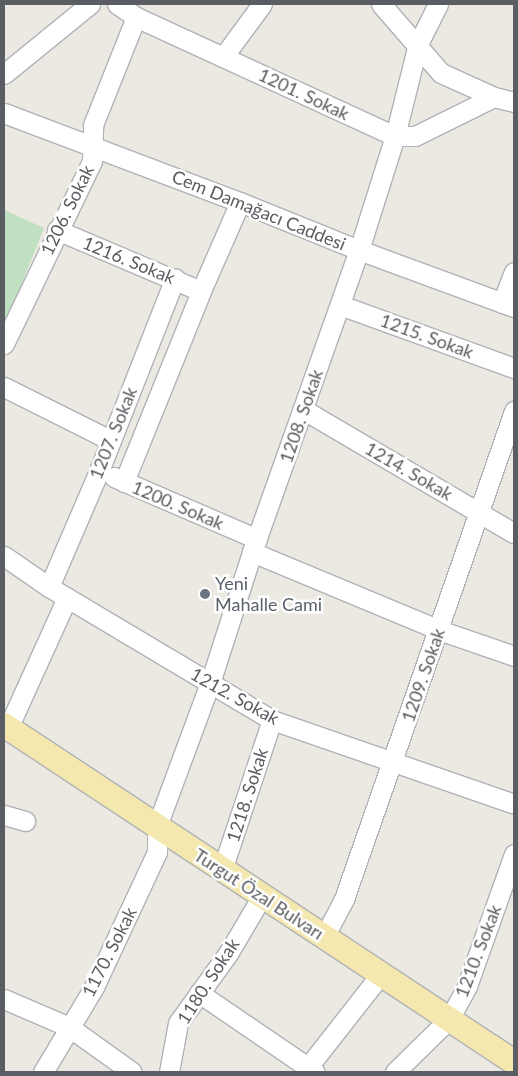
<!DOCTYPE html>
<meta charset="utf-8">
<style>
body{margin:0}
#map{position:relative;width:518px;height:1076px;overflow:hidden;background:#ebe9e2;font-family:Lato,sans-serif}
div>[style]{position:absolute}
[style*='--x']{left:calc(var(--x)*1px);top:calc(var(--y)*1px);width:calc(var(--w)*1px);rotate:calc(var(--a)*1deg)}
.green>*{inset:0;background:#c1e0c1}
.roads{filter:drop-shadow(1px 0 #afb2b6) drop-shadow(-1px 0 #afb2b6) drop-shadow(0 1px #afb2b6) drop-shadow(0 -1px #afb2b6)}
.minor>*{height:19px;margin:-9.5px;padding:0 9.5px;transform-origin:9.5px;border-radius:9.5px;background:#fff}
.major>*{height:24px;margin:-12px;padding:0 12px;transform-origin:12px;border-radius:12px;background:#f4e8ae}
.dots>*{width:14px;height:14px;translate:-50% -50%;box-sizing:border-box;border:2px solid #fff;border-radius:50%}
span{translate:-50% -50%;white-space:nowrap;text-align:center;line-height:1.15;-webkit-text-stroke:5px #fff;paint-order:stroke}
.street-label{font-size:18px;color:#5a5d61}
.worship-label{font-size:18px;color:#5b616d}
.left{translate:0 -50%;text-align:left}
.frame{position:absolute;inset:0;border:5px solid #5a5d61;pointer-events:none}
</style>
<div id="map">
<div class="green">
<div style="clip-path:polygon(4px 210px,44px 228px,4px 327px)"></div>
</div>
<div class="roads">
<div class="minor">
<div style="--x:117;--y:4;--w:23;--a:34"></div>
<div style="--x:136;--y:17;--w:285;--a:24.7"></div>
<div style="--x:395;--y:136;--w:20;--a:0"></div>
<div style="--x:415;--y:136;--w:88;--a:-26.3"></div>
<div style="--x:381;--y:4;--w:91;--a:49"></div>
<div style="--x:441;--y:73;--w:58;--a:24.4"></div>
<div style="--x:494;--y:97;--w:21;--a:14"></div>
<div style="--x:223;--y:57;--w:66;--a:-53.7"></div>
<div style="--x:4;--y:74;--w:111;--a:-39.1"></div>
<div style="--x:4;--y:113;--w:252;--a:20.7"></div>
<div style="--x:240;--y:202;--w:128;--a:22"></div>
<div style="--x:359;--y:250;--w:165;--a:20.2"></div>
<div style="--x:57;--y:230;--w:156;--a:23"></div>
<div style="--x:502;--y:303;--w:33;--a:-69"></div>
<div style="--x:340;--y:305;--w:185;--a:19.9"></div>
<div style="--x:4;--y:344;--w:203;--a:-64.3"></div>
<div style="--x:92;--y:161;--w:36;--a:-88"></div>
<div style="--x:93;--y:125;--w:116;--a:-68.3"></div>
<div style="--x:4;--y:387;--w:119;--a:26.6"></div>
<div style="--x:304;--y:410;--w:243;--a:30.4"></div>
<div style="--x:114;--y:477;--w:156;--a:23.4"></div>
<div style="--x:124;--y:482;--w:206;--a:-68"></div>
<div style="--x:201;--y:291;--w:97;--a:-66.3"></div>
<div style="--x:252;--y:552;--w:203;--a:22.6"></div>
<div style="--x:439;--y:630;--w:79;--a:19.1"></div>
<div style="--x:4;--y:556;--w:55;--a:34.6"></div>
<div style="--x:49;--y:587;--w:260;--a:30.8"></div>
<div style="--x:272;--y:720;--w:256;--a:19.1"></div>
<div style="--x:49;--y:587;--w:126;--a:-66.7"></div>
<div style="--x:99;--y:471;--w:207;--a:-68.5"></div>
<div style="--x:8;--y:728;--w:143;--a:-65.6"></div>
<div style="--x:4;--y:815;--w:22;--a:16"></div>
<div style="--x:222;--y:870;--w:158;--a:-71.6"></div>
<div style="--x:324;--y:937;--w:43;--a:-62.2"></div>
<div style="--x:344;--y:899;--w:517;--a:-70.79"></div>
<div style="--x:199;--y:993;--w:140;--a:34.3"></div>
<div style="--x:4;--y:999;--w:71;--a:23.3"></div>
<div style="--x:69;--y:1027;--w:77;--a:35.5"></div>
<div style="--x:308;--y:1067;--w:118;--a:-51.9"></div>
<div style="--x:43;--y:1072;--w:99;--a:-59"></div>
<div style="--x:94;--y:987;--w:149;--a:-65"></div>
<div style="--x:157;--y:852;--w:26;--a:-90"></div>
<div style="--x:157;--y:826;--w:153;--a:-69.7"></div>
<div style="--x:210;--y:683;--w:138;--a:-72.2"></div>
<div style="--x:252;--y:552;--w:320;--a:-70.5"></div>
<div style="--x:359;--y:250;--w:120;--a:-72.5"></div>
<div style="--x:395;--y:136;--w:95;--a:-76"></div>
<div style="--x:418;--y:44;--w:45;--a:-63.4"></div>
<div style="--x:169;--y:1072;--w:50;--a:-79.6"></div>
<div style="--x:178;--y:1023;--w:87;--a:-54.3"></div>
<div style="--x:229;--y:952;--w:65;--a:-59.5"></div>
<div style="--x:395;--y:1072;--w:76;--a:-44.5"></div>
<div style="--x:449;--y:1019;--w:38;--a:-61"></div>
<div style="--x:467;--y:986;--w:140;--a:-70.4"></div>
</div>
<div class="major">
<div style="--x:4;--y:725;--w:611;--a:33.46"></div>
</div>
</div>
<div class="dots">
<div style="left:205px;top:594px;background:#6b7280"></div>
</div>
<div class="street-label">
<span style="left:304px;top:94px;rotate:25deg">1201. Sokak</span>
<span style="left:67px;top:210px;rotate:-64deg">1206. Sokak</span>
<span style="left:259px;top:210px;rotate:22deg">Cem Damağacı Caddesi</span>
<span style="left:129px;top:260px;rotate:22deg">1216. Sokak</span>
<span style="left:427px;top:336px;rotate:20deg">1215. Sokak</span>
<span style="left:301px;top:416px;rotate:-71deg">1208. Sokak</span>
<span style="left:113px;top:433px;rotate:-68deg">1207. Sokak</span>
<span style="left:409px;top:471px;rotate:30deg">1214. Sokak</span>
<span style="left:178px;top:505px;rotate:23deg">1200. Sokak</span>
<span style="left:423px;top:675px;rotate:-71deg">1209. Sokak</span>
<span style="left:235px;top:696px;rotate:29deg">1212. Sokak</span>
<span style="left:247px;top:795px;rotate:-72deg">1218. Sokak</span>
<span style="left:259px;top:894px;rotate:33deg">Turgut Özal Bulvarı</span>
<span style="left:478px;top:951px;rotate:-69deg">1210. Sokak</span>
<span style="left:109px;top:952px;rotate:-63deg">1170. Sokak</span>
<span style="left:208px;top:981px;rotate:-57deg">1180. Sokak</span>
</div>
<div class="worship-label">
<span class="left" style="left:215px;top:594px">Yeni<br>Mahalle Cami</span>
</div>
<div class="frame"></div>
</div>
